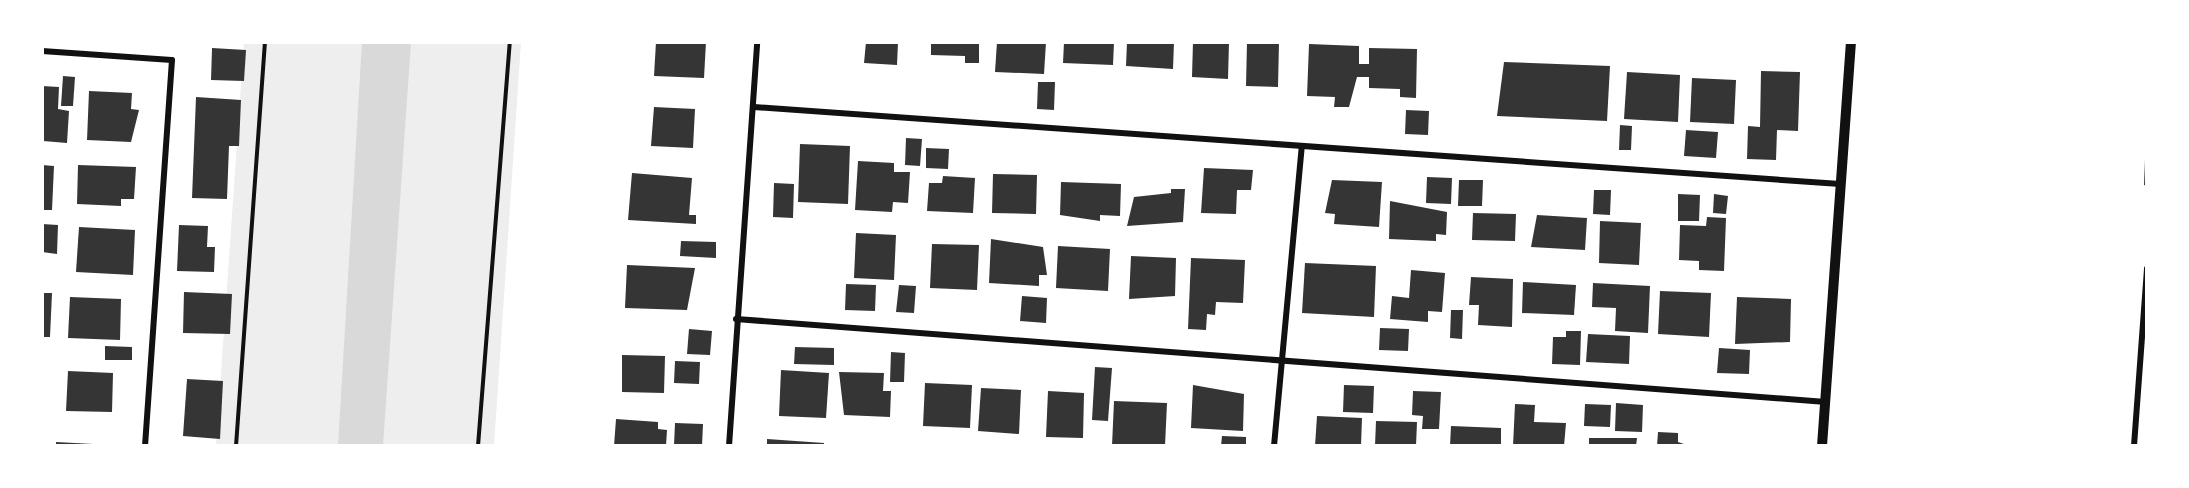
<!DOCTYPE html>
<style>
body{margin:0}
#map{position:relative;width:2189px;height:488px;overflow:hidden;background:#fff;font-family:Manrope,sans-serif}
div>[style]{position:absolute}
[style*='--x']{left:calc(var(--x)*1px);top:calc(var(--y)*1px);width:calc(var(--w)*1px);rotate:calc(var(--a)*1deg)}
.green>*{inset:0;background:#eee}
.water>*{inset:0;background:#d9d9d9}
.building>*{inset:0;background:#353535}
.path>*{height:4px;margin:-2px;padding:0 2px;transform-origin:2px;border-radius:2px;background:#111}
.minor>*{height:6px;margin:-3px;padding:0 3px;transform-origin:3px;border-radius:3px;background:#111}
.tertiary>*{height:10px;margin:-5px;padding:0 5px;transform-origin:5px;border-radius:5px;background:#111}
span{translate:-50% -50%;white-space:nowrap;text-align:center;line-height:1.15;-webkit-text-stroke:4.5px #fff;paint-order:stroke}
.frame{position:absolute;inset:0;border:44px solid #fff;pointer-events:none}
</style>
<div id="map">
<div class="green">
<div style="clip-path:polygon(244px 42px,521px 42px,494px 446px,216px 446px)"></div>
</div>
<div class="water">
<div style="clip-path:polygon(362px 42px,411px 42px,383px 446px,338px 446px)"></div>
</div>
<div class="building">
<div style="clip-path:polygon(656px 42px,706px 42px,704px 78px,654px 76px)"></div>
<div style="clip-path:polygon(866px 42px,898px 42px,897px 65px,864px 63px)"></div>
<div style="clip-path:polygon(931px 42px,979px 42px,979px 63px,965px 63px,965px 56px,931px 55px)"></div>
<div style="clip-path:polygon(997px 42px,1046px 42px,1044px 74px,995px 72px)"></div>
<div style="clip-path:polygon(1064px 42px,1114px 42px,1113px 65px,1063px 63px)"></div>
<div style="clip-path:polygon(1127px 42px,1174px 42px,1173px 69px,1126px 66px)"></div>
<div style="clip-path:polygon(1193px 42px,1229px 42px,1228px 79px,1192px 77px)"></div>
<div style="clip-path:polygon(1247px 42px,1279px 42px,1278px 87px,1246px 86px)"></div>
<div style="clip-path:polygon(1309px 44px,1359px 46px,1359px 64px,1369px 64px,1369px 48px,1417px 49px,1416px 98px,1400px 97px,1400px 89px,1369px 88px,1369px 77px,1357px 77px,1349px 107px,1334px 107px,1335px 97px,1307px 96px)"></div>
<div style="clip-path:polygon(212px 48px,246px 50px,244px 81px,211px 80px)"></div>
<div style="clip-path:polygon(1504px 62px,1610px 66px,1607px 121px,1497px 116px)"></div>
<div style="clip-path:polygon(1761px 71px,1800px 72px,1798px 131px,1777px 130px,1776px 160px,1747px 159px,1748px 126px,1760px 127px)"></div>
<div style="clip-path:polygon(1627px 72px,1680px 75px,1678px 122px,1624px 119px)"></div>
<div style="clip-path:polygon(63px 76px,75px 77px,73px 106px,61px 106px)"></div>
<div style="clip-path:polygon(1692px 78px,1736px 80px,1734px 124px,1690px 122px)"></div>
<div style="clip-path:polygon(1038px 82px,1055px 82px,1054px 110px,1037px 109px)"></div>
<div style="clip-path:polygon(42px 86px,59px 87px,58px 109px,69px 111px,67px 143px,43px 141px)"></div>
<div style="clip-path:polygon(89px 91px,132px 93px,131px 109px,139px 110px,131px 142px,87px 140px)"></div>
<div style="clip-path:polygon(196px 97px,241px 100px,239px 146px,229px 146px,227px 199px,192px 198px)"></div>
<div style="clip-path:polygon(654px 107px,695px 109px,693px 148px,651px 146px)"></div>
<div style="clip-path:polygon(1406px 110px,1429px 111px,1428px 135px,1405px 134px)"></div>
<div style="clip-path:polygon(1620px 125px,1632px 126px,1631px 150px,1619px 150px)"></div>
<div style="clip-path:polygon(1686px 130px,1718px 132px,1716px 158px,1684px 156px)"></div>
<div style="clip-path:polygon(906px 138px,922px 139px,920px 166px,905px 165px)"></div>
<div style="clip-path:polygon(800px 144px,850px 146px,848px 204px,798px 202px)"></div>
<div style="clip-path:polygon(926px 148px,949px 149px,948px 169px,926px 168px)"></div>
<div style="clip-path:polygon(2145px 160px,2147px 160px,2147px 186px,2144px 185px)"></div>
<div style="clip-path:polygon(858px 161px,894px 163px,894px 172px,910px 172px,908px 203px,893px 202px,892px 212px,855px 210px)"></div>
<div style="clip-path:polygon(42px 165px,54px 166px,52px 210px,42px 210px)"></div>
<div style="clip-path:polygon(78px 165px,136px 167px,134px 199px,121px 199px,121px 206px,77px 204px)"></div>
<div style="clip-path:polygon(1204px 168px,1253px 170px,1251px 190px,1237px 190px,1236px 214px,1201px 213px)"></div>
<div style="clip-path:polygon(632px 173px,692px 178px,689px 215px,696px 215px,696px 224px,628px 220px)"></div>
<div style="clip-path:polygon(993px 174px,1037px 175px,1036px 214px,992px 213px)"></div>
<div style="clip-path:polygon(943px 176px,975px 178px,973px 213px,927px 211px,929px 183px,942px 183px)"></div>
<div style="clip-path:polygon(1427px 177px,1452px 178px,1451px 204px,1426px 203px)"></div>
<div style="clip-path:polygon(1332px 180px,1382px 182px,1379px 227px,1334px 224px,1335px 214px,1325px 213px)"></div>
<div style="clip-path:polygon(1459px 180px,1483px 180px,1482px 206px,1458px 206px)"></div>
<div style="clip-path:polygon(1061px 182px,1121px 184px,1120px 216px,1100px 215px,1100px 221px,1060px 215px)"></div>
<div style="clip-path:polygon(774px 183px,794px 184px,793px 218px,773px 217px)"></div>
<div style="clip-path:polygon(1171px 189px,1185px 189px,1183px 222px,1127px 226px,1134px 197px,1171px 193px)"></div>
<div style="clip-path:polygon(1594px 190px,1611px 190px,1610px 215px,1593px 214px)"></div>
<div style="clip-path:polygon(1678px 194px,1700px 195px,1699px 221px,1678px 221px)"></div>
<div style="clip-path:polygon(1714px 194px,1728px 196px,1726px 214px,1713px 213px)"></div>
<div style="clip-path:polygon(1390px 201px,1447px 212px,1446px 235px,1436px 234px,1436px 241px,1389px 239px)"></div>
<div style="clip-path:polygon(1473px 213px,1516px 214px,1515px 241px,1472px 240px)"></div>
<div style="clip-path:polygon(1537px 215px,1587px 218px,1585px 250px,1531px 247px)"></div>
<div style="clip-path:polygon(1707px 217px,1726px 218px,1724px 271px,1699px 270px,1699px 261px,1679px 260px,1680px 225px,1706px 226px)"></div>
<div style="clip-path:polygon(1600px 221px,1641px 223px,1639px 265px,1599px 263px)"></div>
<div style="clip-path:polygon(42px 224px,58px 225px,57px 254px,42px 252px)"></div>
<div style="clip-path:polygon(179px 225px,208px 226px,207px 247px,215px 247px,214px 272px,177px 271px)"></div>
<div style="clip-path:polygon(79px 227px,135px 230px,133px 275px,76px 272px)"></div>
<div style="clip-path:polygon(856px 233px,896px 235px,894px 280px,854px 278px)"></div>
<div style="clip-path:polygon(991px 239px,1043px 247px,1047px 275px,1039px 275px,1039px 286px,989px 283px)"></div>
<div style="clip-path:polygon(681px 241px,716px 242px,716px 258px,680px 256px)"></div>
<div style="clip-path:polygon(932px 244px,979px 245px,977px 290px,930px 288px)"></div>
<div style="clip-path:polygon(1058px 246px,1110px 249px,1108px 291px,1056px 288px)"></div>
<div style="clip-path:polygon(1131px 256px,1176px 258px,1175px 296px,1129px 299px)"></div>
<div style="clip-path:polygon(1191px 258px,1245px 260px,1243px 303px,1216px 302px,1215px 315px,1207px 314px,1206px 330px,1188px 329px)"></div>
<div style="clip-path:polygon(1305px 263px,1376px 266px,1374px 317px,1302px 313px)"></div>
<div style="clip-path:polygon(627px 265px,695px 268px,687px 310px,625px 308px)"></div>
<div style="clip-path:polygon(1411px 270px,1445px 273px,1442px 312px,1428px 311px,1428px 322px,1390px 319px,1392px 296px,1409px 298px)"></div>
<div style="clip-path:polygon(1471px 277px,1513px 279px,1512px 327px,1478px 325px,1479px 305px,1469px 305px)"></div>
<div style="clip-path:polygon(1523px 282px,1576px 285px,1574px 315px,1522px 313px)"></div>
<div style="clip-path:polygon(1593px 283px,1650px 286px,1648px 333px,1615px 331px,1616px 308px,1592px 307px)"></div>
<div style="clip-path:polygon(846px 284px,876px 285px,875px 311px,845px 310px)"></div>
<div style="clip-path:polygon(899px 285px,916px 286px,914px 313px,896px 312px)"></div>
<div style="clip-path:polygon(1660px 291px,1711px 293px,1709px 337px,1658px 334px)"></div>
<div style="clip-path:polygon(184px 292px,232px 294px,230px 334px,183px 333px)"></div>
<div style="clip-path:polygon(42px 293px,52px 293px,50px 337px,42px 337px)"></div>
<div style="clip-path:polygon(1022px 296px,1047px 298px,1046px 323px,1020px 321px)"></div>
<div style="clip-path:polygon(70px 297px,121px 299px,120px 340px,68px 338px)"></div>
<div style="clip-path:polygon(1737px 297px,1791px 299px,1790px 342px,1735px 344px)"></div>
<div style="clip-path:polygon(1451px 310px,1463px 310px,1462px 339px,1450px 338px)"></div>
<div style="clip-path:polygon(1380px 328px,1409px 329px,1408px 351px,1379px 350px)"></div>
<div style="clip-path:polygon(689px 329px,712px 331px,710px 355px,687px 354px)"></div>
<div style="clip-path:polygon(1566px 331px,1581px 331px,1580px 365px,1552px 364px,1553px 337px,1566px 337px)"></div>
<div style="clip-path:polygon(1588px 334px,1630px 336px,1629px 364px,1586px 362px)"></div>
<div style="clip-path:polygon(105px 346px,132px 347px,132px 360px,105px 360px)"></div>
<div style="clip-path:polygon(795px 347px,834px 348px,834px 365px,794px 364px)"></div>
<div style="clip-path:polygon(1719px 348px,1750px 350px,1749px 374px,1717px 373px)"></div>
<div style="clip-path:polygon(891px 352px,905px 353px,904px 382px,890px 382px)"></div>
<div style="clip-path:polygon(622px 355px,665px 356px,664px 393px,622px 392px)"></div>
<div style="clip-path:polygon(675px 361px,700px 362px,699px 384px,674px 383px)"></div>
<div style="clip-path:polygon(1095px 367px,1112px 368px,1108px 421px,1092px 420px)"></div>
<div style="clip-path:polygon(781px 370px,829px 373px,826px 418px,779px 416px)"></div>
<div style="clip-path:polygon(68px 371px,113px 373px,112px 412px,66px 411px)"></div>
<div style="clip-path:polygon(839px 372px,884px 373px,883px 391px,891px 391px,890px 417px,844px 415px)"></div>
<div style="clip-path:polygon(187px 379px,223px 381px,220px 439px,183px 436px)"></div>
<div style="clip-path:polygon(925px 383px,972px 385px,970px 428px,923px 426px)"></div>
<div style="clip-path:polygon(1193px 385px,1244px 394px,1243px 431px,1191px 428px)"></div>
<div style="clip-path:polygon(1344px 385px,1374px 386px,1373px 413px,1343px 412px)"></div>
<div style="clip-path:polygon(981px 388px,1021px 390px,1019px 434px,978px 431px)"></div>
<div style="clip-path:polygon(1048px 391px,1084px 393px,1083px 438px,1046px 437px)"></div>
<div style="clip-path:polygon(1413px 391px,1441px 392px,1439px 429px,1422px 429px,1423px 416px,1412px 415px)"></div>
<div style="clip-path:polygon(1114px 401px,1167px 403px,1165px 446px,1112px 446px)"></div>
<div style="clip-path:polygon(1616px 403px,1643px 405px,1642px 432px,1615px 431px)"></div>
<div style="clip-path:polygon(1515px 404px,1535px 405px,1534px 422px,1566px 423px,1564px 446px,1513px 446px)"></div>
<div style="clip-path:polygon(1585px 404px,1611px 405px,1610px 427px,1584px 426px)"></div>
<div style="clip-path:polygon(1317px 416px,1362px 418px,1361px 446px,1315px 446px)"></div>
<div style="clip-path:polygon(616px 419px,658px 422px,658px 429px,667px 430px,666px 446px,614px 446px)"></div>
<div style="clip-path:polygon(1376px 421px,1417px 422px,1416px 446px,1375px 446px)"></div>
<div style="clip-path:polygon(675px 423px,703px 424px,702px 446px,674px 446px)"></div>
<div style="clip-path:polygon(1451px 426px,1501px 428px,1501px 446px,1450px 446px)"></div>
<div style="clip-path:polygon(1658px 432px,1678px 433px,1678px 442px,1690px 446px,1657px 446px)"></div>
<div style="clip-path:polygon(1222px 436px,1246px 437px,1246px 446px,1221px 446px)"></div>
<div style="clip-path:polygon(1589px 438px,1637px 438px,1636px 446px,1589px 446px)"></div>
<div style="clip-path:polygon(767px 439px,824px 443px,824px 446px,767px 446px)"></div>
<div style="clip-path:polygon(56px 442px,93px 444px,92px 446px,56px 446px)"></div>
</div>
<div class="path">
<div style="--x:236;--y:446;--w:405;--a:-85.9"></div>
<div style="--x:478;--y:446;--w:405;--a:-85.5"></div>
</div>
<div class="minor">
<div style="--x:42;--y:51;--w:130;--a:4"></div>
<div style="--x:172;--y:60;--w:387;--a:94"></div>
<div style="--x:754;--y:107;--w:1089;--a:4.06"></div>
<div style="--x:736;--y:319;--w:1093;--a:4.35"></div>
<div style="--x:729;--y:446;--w:405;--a:-86"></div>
<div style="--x:1274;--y:446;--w:301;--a:-84.7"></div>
<div style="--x:2134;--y:446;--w:178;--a:-85.8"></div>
</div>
<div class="tertiary">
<div style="--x:1822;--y:446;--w:405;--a:-85.9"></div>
</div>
<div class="frame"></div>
</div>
